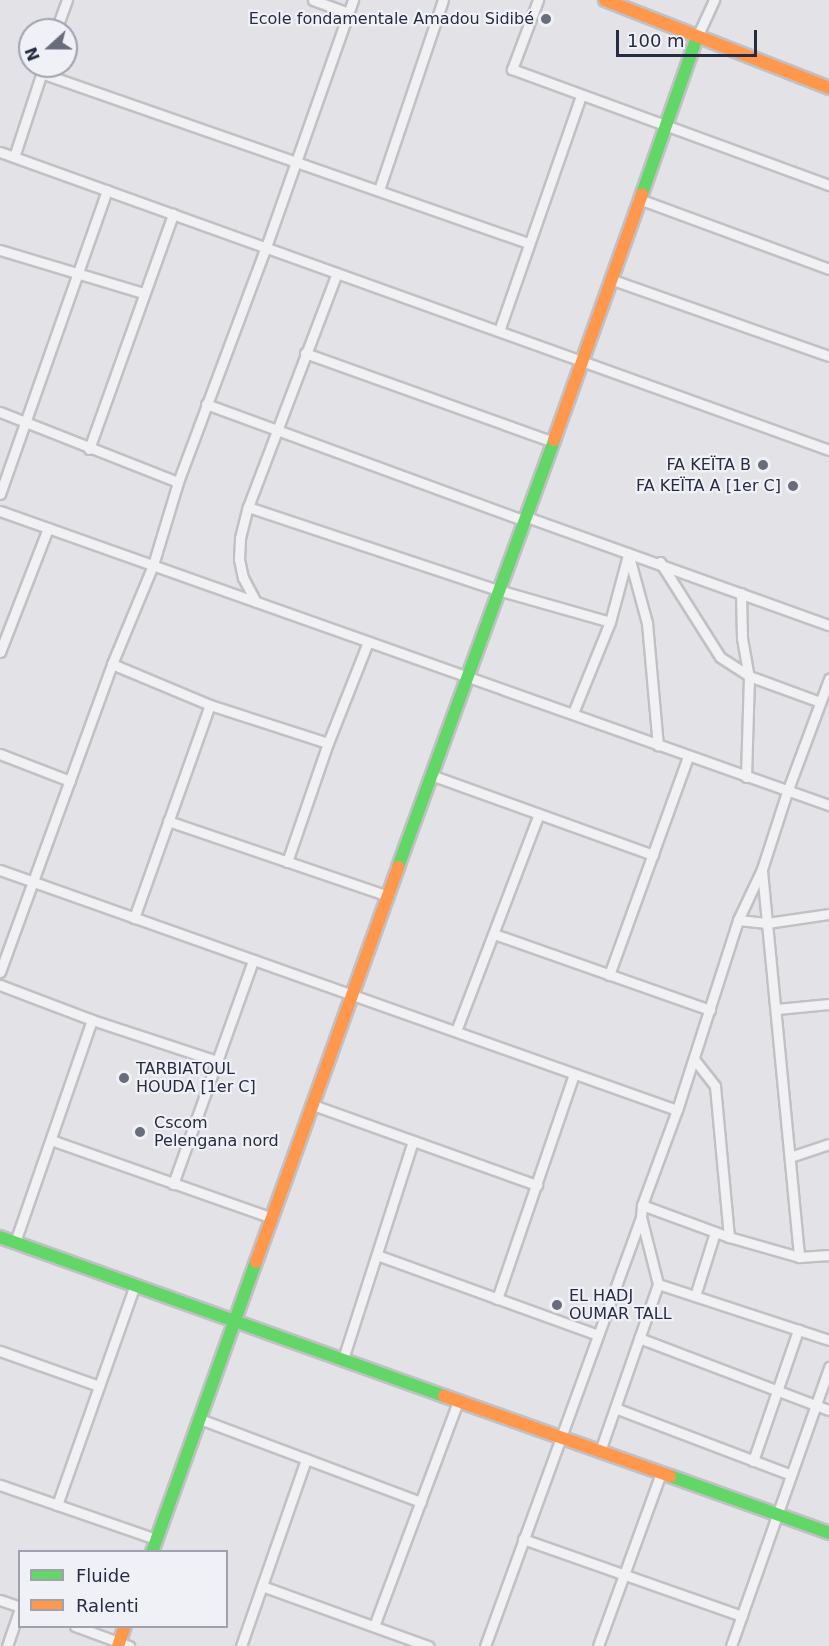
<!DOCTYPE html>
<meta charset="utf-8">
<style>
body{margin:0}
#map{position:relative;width:829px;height:1646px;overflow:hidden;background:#e2e2e7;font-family:"DejaVu Sans",sans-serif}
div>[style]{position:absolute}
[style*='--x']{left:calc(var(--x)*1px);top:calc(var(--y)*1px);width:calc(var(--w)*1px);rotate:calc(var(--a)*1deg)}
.roads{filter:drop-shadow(2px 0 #c0c0c5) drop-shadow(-2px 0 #c0c0c5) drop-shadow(0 2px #c0c0c5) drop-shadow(0 -2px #c0c0c5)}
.street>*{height:9px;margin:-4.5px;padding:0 4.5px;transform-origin:4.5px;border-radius:4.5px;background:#f1f1f3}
.fast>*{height:12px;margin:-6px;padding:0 6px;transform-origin:6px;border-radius:6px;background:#63d668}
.slow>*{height:12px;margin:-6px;padding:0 6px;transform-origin:6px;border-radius:6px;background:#ff974d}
.dots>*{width:16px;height:16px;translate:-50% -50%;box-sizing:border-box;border:3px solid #eff1f7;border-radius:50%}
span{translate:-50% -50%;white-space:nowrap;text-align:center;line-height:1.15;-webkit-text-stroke:4.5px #eff1f7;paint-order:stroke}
.poi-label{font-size:16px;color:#282c41}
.right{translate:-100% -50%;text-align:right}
.left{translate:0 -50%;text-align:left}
.legend{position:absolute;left:18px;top:1550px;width:210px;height:78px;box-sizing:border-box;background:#eff1f7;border:2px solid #9fa2ae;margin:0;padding:8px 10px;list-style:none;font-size:18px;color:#282c41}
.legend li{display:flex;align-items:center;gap:12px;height:30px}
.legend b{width:30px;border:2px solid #9fa2ae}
.north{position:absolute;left:18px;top:18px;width:60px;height:60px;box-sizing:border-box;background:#eff1f7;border:2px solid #9fa2ae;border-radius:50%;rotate:249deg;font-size:16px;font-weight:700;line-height:24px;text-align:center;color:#282c41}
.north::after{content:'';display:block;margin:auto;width:21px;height:27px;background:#696c7b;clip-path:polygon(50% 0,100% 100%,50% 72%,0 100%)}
.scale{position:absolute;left:616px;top:30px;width:141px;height:27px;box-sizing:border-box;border:3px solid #282c41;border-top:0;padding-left:8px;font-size:18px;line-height:21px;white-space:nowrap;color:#282c41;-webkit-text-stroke:4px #eff1f7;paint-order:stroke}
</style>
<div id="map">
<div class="roads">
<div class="street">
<div style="--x:313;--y:0;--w:37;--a:20"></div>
<div style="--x:538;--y:0;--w:74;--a:110.6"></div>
<div style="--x:512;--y:69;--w:338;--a:20.1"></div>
<div style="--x:56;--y:30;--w:32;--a:-70"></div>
<div style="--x:697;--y:37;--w:41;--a:-65.3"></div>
<div style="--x:41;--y:73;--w:516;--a:19.24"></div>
<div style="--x:0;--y:152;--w:881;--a:19.77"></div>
<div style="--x:14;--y:157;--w:96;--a:-71.8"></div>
<div style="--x:379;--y:190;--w:200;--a:-71.4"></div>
<div style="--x:639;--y:199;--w:202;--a:20.2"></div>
<div style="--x:0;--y:250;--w:149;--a:16.7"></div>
<div style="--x:610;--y:279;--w:232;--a:19.4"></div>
<div style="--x:499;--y:331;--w:250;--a:-70.8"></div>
<div style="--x:305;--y:353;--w:261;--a:19.7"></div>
<div style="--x:206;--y:404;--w:338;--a:20.1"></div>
<div style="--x:0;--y:412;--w:191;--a:21.5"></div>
<div style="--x:89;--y:449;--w:250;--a:-70.3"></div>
<div style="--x:0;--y:494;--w:322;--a:-70.6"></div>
<div style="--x:248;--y:507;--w:263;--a:18.4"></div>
<div style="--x:498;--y:590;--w:116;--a:15.9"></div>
<div style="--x:0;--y:511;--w:880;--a:19.53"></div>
<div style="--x:524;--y:516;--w:324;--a:19.7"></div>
<div style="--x:628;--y:553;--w:73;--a:74.8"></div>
<div style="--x:647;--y:623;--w:123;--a:84.9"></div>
<div style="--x:660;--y:562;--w:112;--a:57.7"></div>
<div style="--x:720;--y:657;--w:35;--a:33"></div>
<div style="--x:749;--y:676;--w:76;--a:20.1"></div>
<div style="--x:741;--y:593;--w:45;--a:88.7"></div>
<div style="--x:742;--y:638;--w:39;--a:80"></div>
<div style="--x:749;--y:676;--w:101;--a:91.7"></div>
<div style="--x:256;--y:602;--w:27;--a:-118"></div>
<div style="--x:243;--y:578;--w:19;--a:-102"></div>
<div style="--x:239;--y:559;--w:21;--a:-87"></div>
<div style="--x:240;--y:538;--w:32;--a:-76"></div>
<div style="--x:248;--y:507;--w:250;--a:-69.2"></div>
<div style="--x:0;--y:652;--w:133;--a:-68.8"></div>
<div style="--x:112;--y:664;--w:106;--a:22.7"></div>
<div style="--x:210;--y:705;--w:124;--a:17.9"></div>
<div style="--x:573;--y:713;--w:98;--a:-67.9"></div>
<div style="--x:610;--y:622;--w:69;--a:-75"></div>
<div style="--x:0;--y:754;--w:75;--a:21.1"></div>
<div style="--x:431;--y:775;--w:236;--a:19.8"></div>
<div style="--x:168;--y:821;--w:232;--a:18.8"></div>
<div style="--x:287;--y:862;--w:126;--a:-71"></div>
<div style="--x:328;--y:743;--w:109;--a:-68.4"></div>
<div style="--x:0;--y:870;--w:718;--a:19.52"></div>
<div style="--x:762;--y:871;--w:388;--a:84.5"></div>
<div style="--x:134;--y:918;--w:226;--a:-70.4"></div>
<div style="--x:738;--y:920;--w:29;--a:6"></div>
<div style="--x:767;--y:923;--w:63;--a:-8.3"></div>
<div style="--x:494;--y:934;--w:229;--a:19.4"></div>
<div style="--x:0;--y:972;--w:328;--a:-70"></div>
<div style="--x:112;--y:664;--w:107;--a:-67.5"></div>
<div style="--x:153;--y:565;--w:87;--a:-73.2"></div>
<div style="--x:178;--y:482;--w:251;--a:-69.5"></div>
<div style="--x:266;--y:247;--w:262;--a:-70.6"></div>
<div style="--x:609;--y:975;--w:232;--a:-70.1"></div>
<div style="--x:0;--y:985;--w:98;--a:20.8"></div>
<div style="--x:92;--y:1020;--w:132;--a:18.2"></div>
<div style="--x:777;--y:1009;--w:52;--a:-5.5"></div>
<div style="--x:456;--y:1031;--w:232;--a:-69.1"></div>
<div style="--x:694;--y:1059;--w:34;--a:52"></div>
<div style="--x:715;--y:1086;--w:152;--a:84.7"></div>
<div style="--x:313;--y:1105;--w:238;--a:19.7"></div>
<div style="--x:51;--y:1140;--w:234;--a:19.4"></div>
<div style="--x:790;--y:1157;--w:41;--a:-18.4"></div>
<div style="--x:173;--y:1184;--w:238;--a:-70.3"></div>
<div style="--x:642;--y:1205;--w:93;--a:20.2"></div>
<div style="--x:729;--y:1237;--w:73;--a:15.9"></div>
<div style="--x:799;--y:1257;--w:30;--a:-4"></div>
<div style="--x:15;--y:1242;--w:235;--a:-70.9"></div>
<div style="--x:377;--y:1255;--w:235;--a:19.9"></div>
<div style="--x:658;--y:1284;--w:180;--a:18.1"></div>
<div style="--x:695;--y:1296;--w:67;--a:-72.6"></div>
<div style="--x:497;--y:1299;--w:238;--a:-71.1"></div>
<div style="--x:639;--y:1338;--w:203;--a:20.8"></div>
<div style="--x:0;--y:1351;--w:105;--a:19.5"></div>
<div style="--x:343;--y:1359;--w:229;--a:-72.2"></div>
<div style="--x:615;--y:1408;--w:188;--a:20.8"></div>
<div style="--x:200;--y:1419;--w:236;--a:20.6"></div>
<div style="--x:600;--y:1451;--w:177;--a:-70.8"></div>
<div style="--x:658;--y:1284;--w:69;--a:-104.2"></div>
<div style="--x:753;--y:1461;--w:139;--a:-71"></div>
<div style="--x:0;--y:1485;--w:165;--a:19.1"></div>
<div style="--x:57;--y:1505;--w:233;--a:-70.5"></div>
<div style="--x:523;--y:1539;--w:232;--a:19.4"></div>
<div style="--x:262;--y:1586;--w:177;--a:19.9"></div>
<div style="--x:0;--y:1600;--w:21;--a:19"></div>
<div style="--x:75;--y:1626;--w:58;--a:20.3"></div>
<div style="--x:374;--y:1626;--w:240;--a:-69.5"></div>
<div style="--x:7;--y:1646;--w:39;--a:-71"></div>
<div style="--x:241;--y:1646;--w:198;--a:-70.8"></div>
<div style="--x:485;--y:1646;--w:456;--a:-70"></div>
<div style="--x:641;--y:1217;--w:12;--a:-85"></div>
<div style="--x:642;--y:1205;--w:101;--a:-69.8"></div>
<div style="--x:677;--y:1110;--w:200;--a:-72.2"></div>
<div style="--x:738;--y:920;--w:56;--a:-64.8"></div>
<div style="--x:762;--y:869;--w:81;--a:-72"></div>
<div style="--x:787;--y:792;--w:121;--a:-69.6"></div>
<div style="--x:598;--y:1646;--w:184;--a:-70"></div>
<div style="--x:731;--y:1646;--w:296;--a:-70.6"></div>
</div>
<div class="fast">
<div style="--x:642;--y:194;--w:166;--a:-70.7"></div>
<div style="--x:398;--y:867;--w:455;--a:-69.9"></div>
<div style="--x:0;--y:1237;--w:472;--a:19.7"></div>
<div style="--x:670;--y:1476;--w:169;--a:19.7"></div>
<div style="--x:152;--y:1552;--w:308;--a:-70.3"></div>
</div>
<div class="slow">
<div style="--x:605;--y:0;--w:241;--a:21.4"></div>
<div style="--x:554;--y:440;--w:261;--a:-70.3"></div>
<div style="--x:256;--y:1262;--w:420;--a:-70.2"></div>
<div style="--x:444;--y:1396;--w:240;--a:19.5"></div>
<div style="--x:118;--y:1646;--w:21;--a:-71"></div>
</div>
</div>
<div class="dots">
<div style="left:546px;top:19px;background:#696c7b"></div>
<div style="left:763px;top:465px;background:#696c7b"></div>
<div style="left:793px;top:486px;background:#696c7b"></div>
<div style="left:124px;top:1078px;background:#696c7b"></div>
<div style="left:140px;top:1132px;background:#696c7b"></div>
<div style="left:557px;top:1305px;background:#696c7b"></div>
</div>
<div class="poi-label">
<span class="right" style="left:534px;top:19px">Ecole fondamentale Amadou Sidibé</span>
<span class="right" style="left:751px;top:465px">FA KEÏTA B</span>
<span class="right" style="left:781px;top:486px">FA KEÏTA A [1er C]</span>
<span class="left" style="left:136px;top:1078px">TARBIATOUL<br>HOUDA [1er C]</span>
<span class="left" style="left:154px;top:1132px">Cscom<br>Pelengana nord</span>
<span class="left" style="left:569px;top:1305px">EL HADJ<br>OUMAR TALL</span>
</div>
<ul class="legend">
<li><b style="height:8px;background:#63d668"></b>Fluide</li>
<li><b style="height:8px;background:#ff974d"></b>Ralenti</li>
</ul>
<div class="north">N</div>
<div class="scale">100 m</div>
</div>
